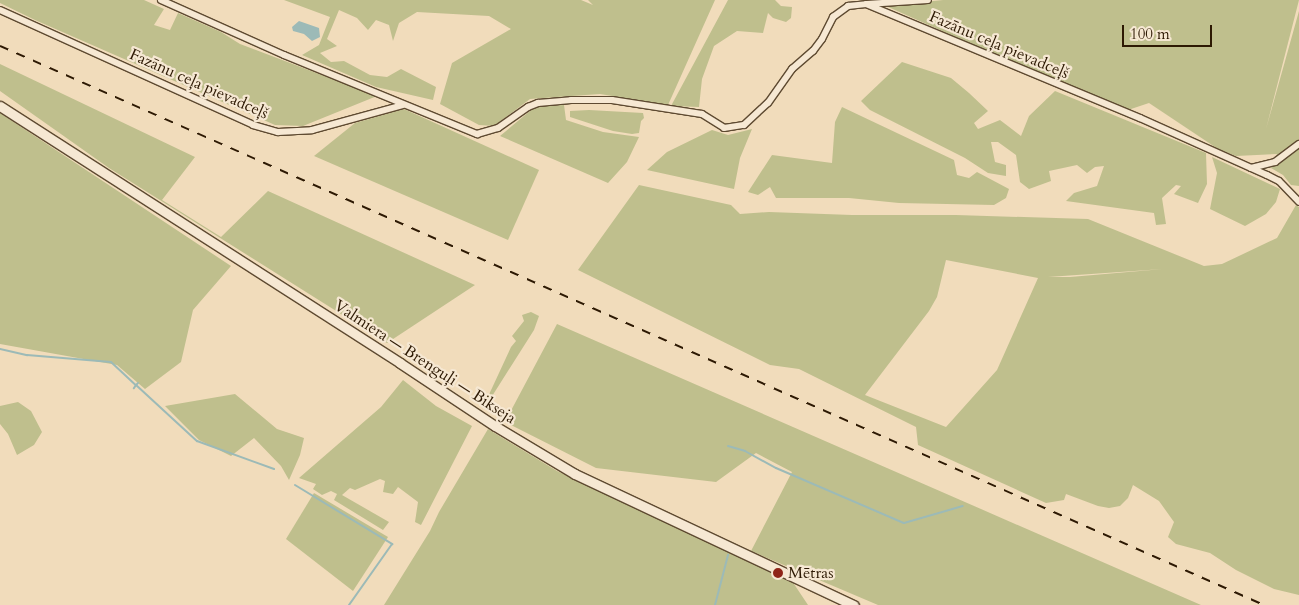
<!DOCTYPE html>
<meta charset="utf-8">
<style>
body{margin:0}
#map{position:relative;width:1299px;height:605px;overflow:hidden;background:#f1dcbb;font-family:Cardo,serif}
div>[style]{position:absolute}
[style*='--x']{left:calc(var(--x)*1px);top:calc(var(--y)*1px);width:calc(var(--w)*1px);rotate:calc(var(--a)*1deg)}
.green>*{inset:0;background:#bfbf8d}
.water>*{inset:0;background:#9cbab7}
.stream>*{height:2px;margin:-1px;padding:0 1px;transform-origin:1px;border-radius:1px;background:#9cbab7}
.roads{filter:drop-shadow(1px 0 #5e4a31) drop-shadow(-1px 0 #5e4a31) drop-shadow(0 1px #5e4a31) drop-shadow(0 -1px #5e4a31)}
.minor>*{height:6px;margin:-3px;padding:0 3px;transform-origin:3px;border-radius:3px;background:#f6e8d3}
.secondary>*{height:9px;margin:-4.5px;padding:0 4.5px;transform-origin:4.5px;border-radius:4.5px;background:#f6e8d3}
.rail>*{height:2px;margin-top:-1px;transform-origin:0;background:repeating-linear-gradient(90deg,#2d1903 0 9px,transparent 0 18px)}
.dots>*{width:14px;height:14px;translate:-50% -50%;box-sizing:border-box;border:2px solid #f6e8d3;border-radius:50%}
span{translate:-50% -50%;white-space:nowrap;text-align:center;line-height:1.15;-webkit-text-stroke:4.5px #f6e8d3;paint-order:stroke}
.street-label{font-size:16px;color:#2d1903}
.poi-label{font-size:16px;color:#2d1903}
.left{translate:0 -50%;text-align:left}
.scale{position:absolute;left:1122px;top:25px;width:90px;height:22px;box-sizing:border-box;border:2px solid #2d1903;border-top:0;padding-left:6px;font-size:15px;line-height:18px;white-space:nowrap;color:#2d1903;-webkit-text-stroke:4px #f6e8d3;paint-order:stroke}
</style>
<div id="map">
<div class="green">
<div style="clip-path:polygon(0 0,144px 0,164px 9px,154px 25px,170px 30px,178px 13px,221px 32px,240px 44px,377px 96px,303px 126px,275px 125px,35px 20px,0 3px)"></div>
<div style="clip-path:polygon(284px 0,581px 0,593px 5px,588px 0,715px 0,668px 105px,600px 94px,530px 99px,494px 126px,479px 125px,440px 104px,452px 63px,511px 29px,489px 16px,417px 12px,399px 23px,393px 41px,389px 25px,376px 20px,368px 30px,357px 18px,339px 10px,327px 39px,337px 46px,320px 53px,331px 62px,344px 61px,370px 75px,387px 77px,401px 69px,436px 87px,433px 100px,376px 87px,302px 55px,319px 45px,330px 17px)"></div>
<div style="clip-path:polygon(728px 0,775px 0,781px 6px,792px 7px,791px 18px,786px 22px,773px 18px,768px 13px,763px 33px,737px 31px,714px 46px,702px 79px,699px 107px,671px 106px)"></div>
<div style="clip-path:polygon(943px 0,1299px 0,1266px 129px,1299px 11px,1299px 186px,1291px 185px,1283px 175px,1271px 168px,1277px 154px,1236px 156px,1218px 149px,1149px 103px,1128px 110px,1034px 72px,886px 6px)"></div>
<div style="clip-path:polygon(902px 62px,951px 78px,969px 93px,988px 111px,974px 123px,978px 129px,1000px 120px,1021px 136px,1029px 116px,1055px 91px,1206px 153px,1207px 184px,1198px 203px,1174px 194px,1181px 186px,1176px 185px,1162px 198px,1166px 224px,1156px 225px,1154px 213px,1066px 201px,1074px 193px,1097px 186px,1104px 166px,1095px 167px,1087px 173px,1077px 165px,1049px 171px,1051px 181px,1029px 189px,1020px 182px,1016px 155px,998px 142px,991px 142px,995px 162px,1006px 165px,1006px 176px,988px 173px,965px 158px,870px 110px,861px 101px)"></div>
<div style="clip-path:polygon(0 64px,195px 157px,162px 200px,221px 237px,268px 191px,475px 285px,387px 343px,109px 168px,0 91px)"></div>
<div style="clip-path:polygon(564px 105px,566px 120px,603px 132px,639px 137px,627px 162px,608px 183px,500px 136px,536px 106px)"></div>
<div style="clip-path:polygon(842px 107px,954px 160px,957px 175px,969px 178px,977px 172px,1009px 189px,1006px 198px,994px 205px,899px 203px,849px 198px,776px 198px,770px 187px,758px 195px,748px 192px,772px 155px,832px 163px,835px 122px)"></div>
<div style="clip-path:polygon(404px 109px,539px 170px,508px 240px,314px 156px,355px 123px)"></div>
<div style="clip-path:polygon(589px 110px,643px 113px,644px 118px,641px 121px,639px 133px,632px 134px,613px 131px,570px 117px,570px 111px)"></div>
<div style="clip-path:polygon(0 113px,231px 266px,193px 310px,181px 362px,145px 389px,117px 365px,0 344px)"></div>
<div style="clip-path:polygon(752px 129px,740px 158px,734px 189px,647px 170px,667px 152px,712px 130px,728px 135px)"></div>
<div style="clip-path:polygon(1212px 157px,1280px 189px,1276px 202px,1266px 214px,1245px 226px,1210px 209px,1217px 173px)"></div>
<div style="clip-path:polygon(evenodd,639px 185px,731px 205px,740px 214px,769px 212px,852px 215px,956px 215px,1088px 219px,1204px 266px,1222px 264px,1277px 238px,1296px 205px,1299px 207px,1299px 595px,1274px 589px,1236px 570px,1210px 553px,1176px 544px,1168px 537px,1174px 522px,1159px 501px,1133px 485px,1128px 498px,1120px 506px,1109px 508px,1098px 506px,1066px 494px,1064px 500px,1046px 503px,918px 445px,916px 427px,799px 369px,770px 365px,578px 270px,639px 185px,946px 260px,1038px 278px,997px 370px,946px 427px,865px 395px,929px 311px,937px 297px,946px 260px,639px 185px,1163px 269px,1070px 277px,1048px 277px,1163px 269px)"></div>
<div style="clip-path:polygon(531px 312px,539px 316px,534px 330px,489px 401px,486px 401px,511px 347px,516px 341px,512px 336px,524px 321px,522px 315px)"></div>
<div style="clip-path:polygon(557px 324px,1201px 605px,878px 605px,751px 551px,792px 472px,756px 453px,716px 482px,596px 468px,505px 422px)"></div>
<div style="clip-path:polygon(403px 380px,436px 406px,472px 426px,421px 525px,415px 522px,418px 502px,398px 487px,393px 494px,383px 492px,385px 481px,380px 479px,355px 490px,350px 488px,342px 495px,389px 522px,383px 530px,334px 500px,337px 494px,331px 491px,322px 495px,313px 489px,316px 484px,299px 478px,381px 407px)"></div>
<div style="clip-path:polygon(235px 394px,277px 429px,304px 438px,300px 455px,289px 480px,281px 466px,254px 438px,231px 456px,199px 440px,165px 406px)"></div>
<div style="clip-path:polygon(18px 402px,31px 411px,42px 432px,34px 445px,17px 455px,8px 434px,0 424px,0 406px)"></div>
<div style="clip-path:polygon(488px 429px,557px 471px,792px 581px,808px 605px,384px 605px,430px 531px,439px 512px)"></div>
<div style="clip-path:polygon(314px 493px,388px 537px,353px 591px,286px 539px)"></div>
</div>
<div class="water">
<div style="clip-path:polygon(299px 21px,319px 28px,320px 37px,312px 41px,304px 34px,293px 31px,292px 27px)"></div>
</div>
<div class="stream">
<div style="--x:0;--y:349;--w:28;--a:13"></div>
<div style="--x:27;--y:355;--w:84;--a:4.8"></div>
<div style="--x:111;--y:362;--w:34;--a:43"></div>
<div style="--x:136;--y:385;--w:4;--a:124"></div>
<div style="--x:138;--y:383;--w:3;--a:135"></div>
<div style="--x:136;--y:385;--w:83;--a:42.6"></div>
<div style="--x:197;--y:441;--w:82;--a:20"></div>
<div style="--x:728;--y:446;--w:18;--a:16"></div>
<div style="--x:745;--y:451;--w:35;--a:29"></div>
<div style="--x:776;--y:468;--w:139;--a:23.3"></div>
<div style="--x:904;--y:523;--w:61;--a:-16.1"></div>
<div style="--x:295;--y:485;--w:114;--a:31.3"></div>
<div style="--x:392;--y:544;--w:75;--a:125.2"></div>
<div style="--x:715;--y:605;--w:52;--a:-75.4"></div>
</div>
<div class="roads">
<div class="minor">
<div style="--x:161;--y:0;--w:135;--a:24.1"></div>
<div style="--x:284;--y:55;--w:209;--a:22.3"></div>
<div style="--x:477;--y:134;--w:22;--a:-16"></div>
<div style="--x:498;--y:128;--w:37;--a:-35"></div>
<div style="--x:528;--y:107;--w:11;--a:-22"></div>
<div style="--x:538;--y:103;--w:33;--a:-5"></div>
<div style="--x:571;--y:100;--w:41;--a:0"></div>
<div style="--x:612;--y:100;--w:91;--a:8.8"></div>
<div style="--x:702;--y:114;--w:26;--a:32"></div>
<div style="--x:724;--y:128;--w:20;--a:-9"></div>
<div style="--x:744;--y:125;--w:33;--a:-43"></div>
<div style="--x:768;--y:103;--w:42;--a:-54.8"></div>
<div style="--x:792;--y:69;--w:28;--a:-41"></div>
<div style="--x:813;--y:51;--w:15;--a:-53"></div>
<div style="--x:822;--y:39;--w:25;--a:-63"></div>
<div style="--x:833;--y:17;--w:19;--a:-36"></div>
<div style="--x:848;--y:6;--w:18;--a:-6"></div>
<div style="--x:866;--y:4;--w:297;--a:22.6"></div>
<div style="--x:1140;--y:118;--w:139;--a:24.2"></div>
<div style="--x:1267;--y:175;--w:13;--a:27"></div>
<div style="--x:1279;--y:181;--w:29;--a:46"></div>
<div style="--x:867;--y:4;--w:61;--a:-3.8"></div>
<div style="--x:0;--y:10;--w:278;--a:24.4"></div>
<div style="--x:253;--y:125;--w:26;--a:16"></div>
<div style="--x:278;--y:132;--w:34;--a:-3"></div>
<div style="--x:312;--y:130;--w:94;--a:-15.4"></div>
<div style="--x:1251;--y:168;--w:25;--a:-14"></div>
<div style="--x:1275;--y:162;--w:30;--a:-37"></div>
</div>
<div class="secondary">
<div style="--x:0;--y:106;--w:475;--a:32.7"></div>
<div style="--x:400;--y:363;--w:114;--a:33.6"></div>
<div style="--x:495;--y:426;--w:93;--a:31"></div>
<div style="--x:575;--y:474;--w:308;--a:25.2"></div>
</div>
</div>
<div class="rail">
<div style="--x:0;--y:46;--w:1382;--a:23.86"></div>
</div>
<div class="dots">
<div style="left:778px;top:573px;background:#8f2418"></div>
</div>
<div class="street-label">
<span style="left:999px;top:45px;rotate:23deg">Fazānu ceļa pievadceļš</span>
<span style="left:199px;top:84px;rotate:24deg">Fazānu ceļa pievadceļš</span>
<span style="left:425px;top:362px;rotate:33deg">Valmiera — Brenguļi — Bikseja</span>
</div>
<div class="poi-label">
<span class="left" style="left:788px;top:573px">Mētras</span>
</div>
<div class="scale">100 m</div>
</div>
